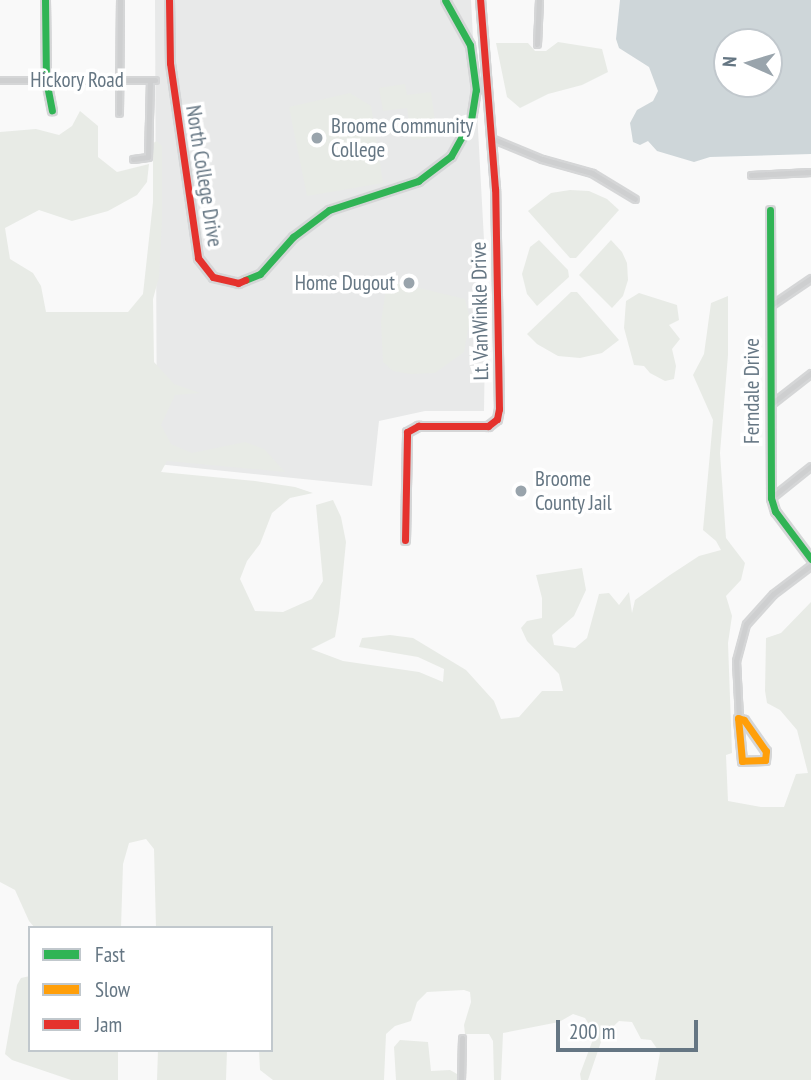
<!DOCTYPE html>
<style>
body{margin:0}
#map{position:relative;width:811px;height:1080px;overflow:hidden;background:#f9f9f9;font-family:"PT Sans Narrow",sans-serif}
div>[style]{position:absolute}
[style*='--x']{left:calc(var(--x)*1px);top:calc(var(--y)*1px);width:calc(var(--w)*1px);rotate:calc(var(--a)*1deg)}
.built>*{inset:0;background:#e8e9e9}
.green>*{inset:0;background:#e8ebe6}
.water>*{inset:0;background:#ced6d9}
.roads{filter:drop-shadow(2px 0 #d5d6d7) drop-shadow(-2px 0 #d5d6d7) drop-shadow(0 2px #d5d6d7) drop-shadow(0 -2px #d5d6d7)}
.street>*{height:5px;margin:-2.5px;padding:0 2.5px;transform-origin:2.5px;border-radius:2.5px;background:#cecfd0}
.fast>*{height:7px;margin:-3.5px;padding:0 3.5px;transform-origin:3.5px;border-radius:3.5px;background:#30b455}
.slow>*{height:7px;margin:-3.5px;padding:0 3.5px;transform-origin:3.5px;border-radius:3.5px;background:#ff9f0a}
.jam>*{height:7px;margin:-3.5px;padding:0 3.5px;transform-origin:3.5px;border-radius:3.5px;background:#e5322d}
.dots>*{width:19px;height:19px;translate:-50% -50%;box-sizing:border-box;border:4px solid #fff;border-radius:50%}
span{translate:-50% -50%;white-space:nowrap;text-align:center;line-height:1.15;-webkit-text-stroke:7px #fff;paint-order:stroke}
.street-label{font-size:21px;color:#657683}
.poi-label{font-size:21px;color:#657683}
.left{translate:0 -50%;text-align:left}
.right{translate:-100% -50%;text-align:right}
.legend{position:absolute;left:28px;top:926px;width:245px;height:126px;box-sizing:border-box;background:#fff;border:2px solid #c1c8cd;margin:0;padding:9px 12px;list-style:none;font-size:21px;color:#657683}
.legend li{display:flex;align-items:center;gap:14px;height:35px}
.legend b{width:35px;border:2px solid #c1c8cd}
.north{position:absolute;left:713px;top:28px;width:70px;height:70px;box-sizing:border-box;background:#fff;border:2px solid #c1c8cd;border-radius:50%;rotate:274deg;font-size:19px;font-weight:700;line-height:28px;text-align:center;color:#657683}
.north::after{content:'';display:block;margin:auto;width:24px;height:32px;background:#99a4ac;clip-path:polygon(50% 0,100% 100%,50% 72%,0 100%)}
.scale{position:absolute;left:556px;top:1020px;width:142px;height:32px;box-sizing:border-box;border:4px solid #657683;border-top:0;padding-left:9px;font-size:21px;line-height:24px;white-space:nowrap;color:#657683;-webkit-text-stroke:5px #fff;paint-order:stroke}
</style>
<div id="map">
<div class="built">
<div style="clip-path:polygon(155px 0,471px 0,486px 277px,484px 411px,425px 411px,379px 421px,372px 486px,157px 464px)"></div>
</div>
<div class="green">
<div style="clip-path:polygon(558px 42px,602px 49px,608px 72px,582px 85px,548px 94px,520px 108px,507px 97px,496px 43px,528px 43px,535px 51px,546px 51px)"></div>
<div style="clip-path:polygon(405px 84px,407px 95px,431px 92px,437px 137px,412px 140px,407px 108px,383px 111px,379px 88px)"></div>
<div style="clip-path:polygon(350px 93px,371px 106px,383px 183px,307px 196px,289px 107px)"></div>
<div style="clip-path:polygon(80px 111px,98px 126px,98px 157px,117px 172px,149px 164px,147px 182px,137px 195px,108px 211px,72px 221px,39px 210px,5px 228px,10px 259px,33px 273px,41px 286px,46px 312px,128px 312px,143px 294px,153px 202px,153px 143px,157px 141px,162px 146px,162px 221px,159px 277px,153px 299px,154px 362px,174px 384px,200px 393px,175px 395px,161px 425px,171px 444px,192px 453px,245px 442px,264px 449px,285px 472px,167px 461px,161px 472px,255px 481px,295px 487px,313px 493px,290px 498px,272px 513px,260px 544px,247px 561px,240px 579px,255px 611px,283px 612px,312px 599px,323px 581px,316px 505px,333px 500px,341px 517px,346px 542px,339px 613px,335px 637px,311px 649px,343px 661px,419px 672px,443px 682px,444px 669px,418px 657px,359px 647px,362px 638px,390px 635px,413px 638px,466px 670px,494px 701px,501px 719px,519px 717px,542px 691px,563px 691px,559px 674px,527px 641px,521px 628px,527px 621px,542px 618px,542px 598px,536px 575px,582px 568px,586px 590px,574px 616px,552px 635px,554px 645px,575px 648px,587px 638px,599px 594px,609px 593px,619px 605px,629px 592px,632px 613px,635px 600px,670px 575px,699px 556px,721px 550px,716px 541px,703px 530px,713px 420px,693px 375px,704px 354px,711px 303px,728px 296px,728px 355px,720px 453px,726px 538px,745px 563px,741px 580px,726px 596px,732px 616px,728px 643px,732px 753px,726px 755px,728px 801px,761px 807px,784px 807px,796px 774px,808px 773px,797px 730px,780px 710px,767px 703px,765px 691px,766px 638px,781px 633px,811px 602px,811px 1080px,655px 1080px,660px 1053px,651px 1040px,641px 1039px,632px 1022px,619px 1021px,603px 1036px,588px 1080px,581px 1080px,580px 1074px,595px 1034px,585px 1018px,573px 1014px,559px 1022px,503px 1033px,501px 1080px,494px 1080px,493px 1041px,489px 1034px,465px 1034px,464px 1025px,471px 1002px,470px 992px,464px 990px,427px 992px,417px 1002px,411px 1021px,395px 1026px,386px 1034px,384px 1080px,273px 1080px,260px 1070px,259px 1050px,271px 1050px,271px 928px,156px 928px,154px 849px,146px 839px,129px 843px,123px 864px,121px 928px,35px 928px,29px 921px,15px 890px,0 882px,0 132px,36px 129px,59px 135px,72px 126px)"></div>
<div style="clip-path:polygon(570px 190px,589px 191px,607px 199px,619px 210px,576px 258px,570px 258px,528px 211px,551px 193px)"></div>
<div style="clip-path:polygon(539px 240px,568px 270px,569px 277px,537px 306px,527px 294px,522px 274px,530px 247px)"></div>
<div style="clip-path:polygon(611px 240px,622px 252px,627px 263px,628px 280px,623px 296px,612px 308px,579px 275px)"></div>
<div style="clip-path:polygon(394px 282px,465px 299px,470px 319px,464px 352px,435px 373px,410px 374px,393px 371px,383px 362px,381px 322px,386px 289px)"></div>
<div style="clip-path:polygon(571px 292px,577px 292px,619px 340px,602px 353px,580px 358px,558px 356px,537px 344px,527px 334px)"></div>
<div style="clip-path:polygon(639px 293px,677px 305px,679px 320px,669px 325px,680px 339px,672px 349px,676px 366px,674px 379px,665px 381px,650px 373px,644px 366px,634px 365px,624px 328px,626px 301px)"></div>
<div style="clip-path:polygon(30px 976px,30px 1050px,118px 1050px,118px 1080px,71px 1080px,12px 1060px,5px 1054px,17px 985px,21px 978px)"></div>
<div style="clip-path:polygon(400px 1040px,428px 1042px,431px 1071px,450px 1070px,457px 1074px,457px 1080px,396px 1080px,394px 1047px)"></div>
<div style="clip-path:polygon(158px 1050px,227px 1050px,226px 1080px,157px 1080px)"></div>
</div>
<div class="water">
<div style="clip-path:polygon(evenodd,620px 0,811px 0,811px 154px,710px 157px,694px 162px,657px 151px,648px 141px,640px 145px,633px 142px,630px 123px,637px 110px,653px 101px,658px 91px,649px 67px,619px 48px,616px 39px,620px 0,727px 42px,769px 42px,769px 84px,727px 84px,727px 42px)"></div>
</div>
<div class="roads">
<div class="street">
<div style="--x:537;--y:44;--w:44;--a:-87.4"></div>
<div style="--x:0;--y:80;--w:155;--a:0"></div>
<div style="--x:119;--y:113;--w:113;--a:-89.5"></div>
<div style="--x:491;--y:138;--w:55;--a:22.4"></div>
<div style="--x:542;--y:159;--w:52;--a:15.6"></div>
<div style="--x:592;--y:173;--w:50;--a:31.2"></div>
<div style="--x:133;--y:159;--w:15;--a:-8"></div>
<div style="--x:148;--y:157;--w:77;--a:-88.5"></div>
<div style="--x:751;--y:175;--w:60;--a:-2.9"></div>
<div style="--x:770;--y:306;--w:50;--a:-34.3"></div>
<div style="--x:770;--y:405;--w:52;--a:-38"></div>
<div style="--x:771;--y:498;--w:51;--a:-38.7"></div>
<div style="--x:739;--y:718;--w:57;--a:-93"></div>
<div style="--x:736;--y:661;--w:38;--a:-75"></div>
<div style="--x:746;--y:624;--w:40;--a:-48"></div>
<div style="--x:773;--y:594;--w:48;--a:-37.3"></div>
<div style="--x:461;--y:1080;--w:42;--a:-88.6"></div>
</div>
<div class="fast">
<div style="--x:45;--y:0;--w:80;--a:89.3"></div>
<div style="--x:46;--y:80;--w:31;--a:79"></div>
<div style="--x:770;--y:210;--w:288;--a:89.8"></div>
<div style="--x:771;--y:498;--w:14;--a:73"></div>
<div style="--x:775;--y:511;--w:60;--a:53.1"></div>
<div style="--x:245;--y:280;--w:16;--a:-22"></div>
<div style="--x:260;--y:274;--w:50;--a:-48.3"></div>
<div style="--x:293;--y:237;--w:45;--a:-36.9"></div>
<div style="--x:329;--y:210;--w:94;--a:-18"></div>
<div style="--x:418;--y:181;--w:41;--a:-37.1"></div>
<div style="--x:451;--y:156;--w:41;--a:-60.9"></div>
<div style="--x:471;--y:120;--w:30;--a:-81"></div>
<div style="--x:476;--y:90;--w:45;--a:-97.6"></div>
<div style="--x:470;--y:45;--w:51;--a:-119.1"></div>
</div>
<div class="slow">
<div style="--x:738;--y:718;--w:6;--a:18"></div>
<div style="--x:744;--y:720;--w:38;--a:55"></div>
<div style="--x:766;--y:751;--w:9;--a:96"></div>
<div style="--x:765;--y:760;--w:23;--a:178"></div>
<div style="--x:742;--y:761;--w:43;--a:-95.3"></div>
</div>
<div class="jam">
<div style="--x:169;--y:0;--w:63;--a:89.1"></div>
<div style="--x:170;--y:63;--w:197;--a:81.8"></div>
<div style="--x:198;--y:258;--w:24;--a:52"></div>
<div style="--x:213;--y:277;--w:26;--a:13"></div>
<div style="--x:238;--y:283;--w:8;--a:-23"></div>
<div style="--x:405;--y:540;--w:108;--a:-88.9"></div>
<div style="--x:407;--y:432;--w:13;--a:-29"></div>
<div style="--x:418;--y:426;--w:70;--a:0"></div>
<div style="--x:488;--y:426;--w:11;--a:-38"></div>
<div style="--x:497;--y:419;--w:10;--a:-79"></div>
<div style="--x:499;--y:409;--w:220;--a:-91"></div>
<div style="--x:495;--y:189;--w:190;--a:-94.5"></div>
</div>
</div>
<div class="dots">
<div style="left:317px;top:138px;background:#99a4ac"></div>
<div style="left:409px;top:283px;background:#99a4ac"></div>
<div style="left:521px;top:491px;background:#99a4ac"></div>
</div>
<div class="street-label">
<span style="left:77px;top:80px">Hickory Road</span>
<span style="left:204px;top:176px;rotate:81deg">North College Drive</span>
<span style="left:480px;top:311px;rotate:-91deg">Lt. VanWinkle Drive</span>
<span style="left:752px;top:391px;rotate:-90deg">Ferndale Drive</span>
</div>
<div class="poi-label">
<span class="left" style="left:331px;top:138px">Broome Community<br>College</span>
<span class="right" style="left:395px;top:283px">Home Dugout</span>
<span class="left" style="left:535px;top:491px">Broome<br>County Jail</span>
</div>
<ul class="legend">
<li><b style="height:9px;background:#30b455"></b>Fast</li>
<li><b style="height:9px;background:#ff9f0a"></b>Slow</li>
<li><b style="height:9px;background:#e5322d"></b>Jam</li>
</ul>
<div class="north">N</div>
<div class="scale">200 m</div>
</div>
